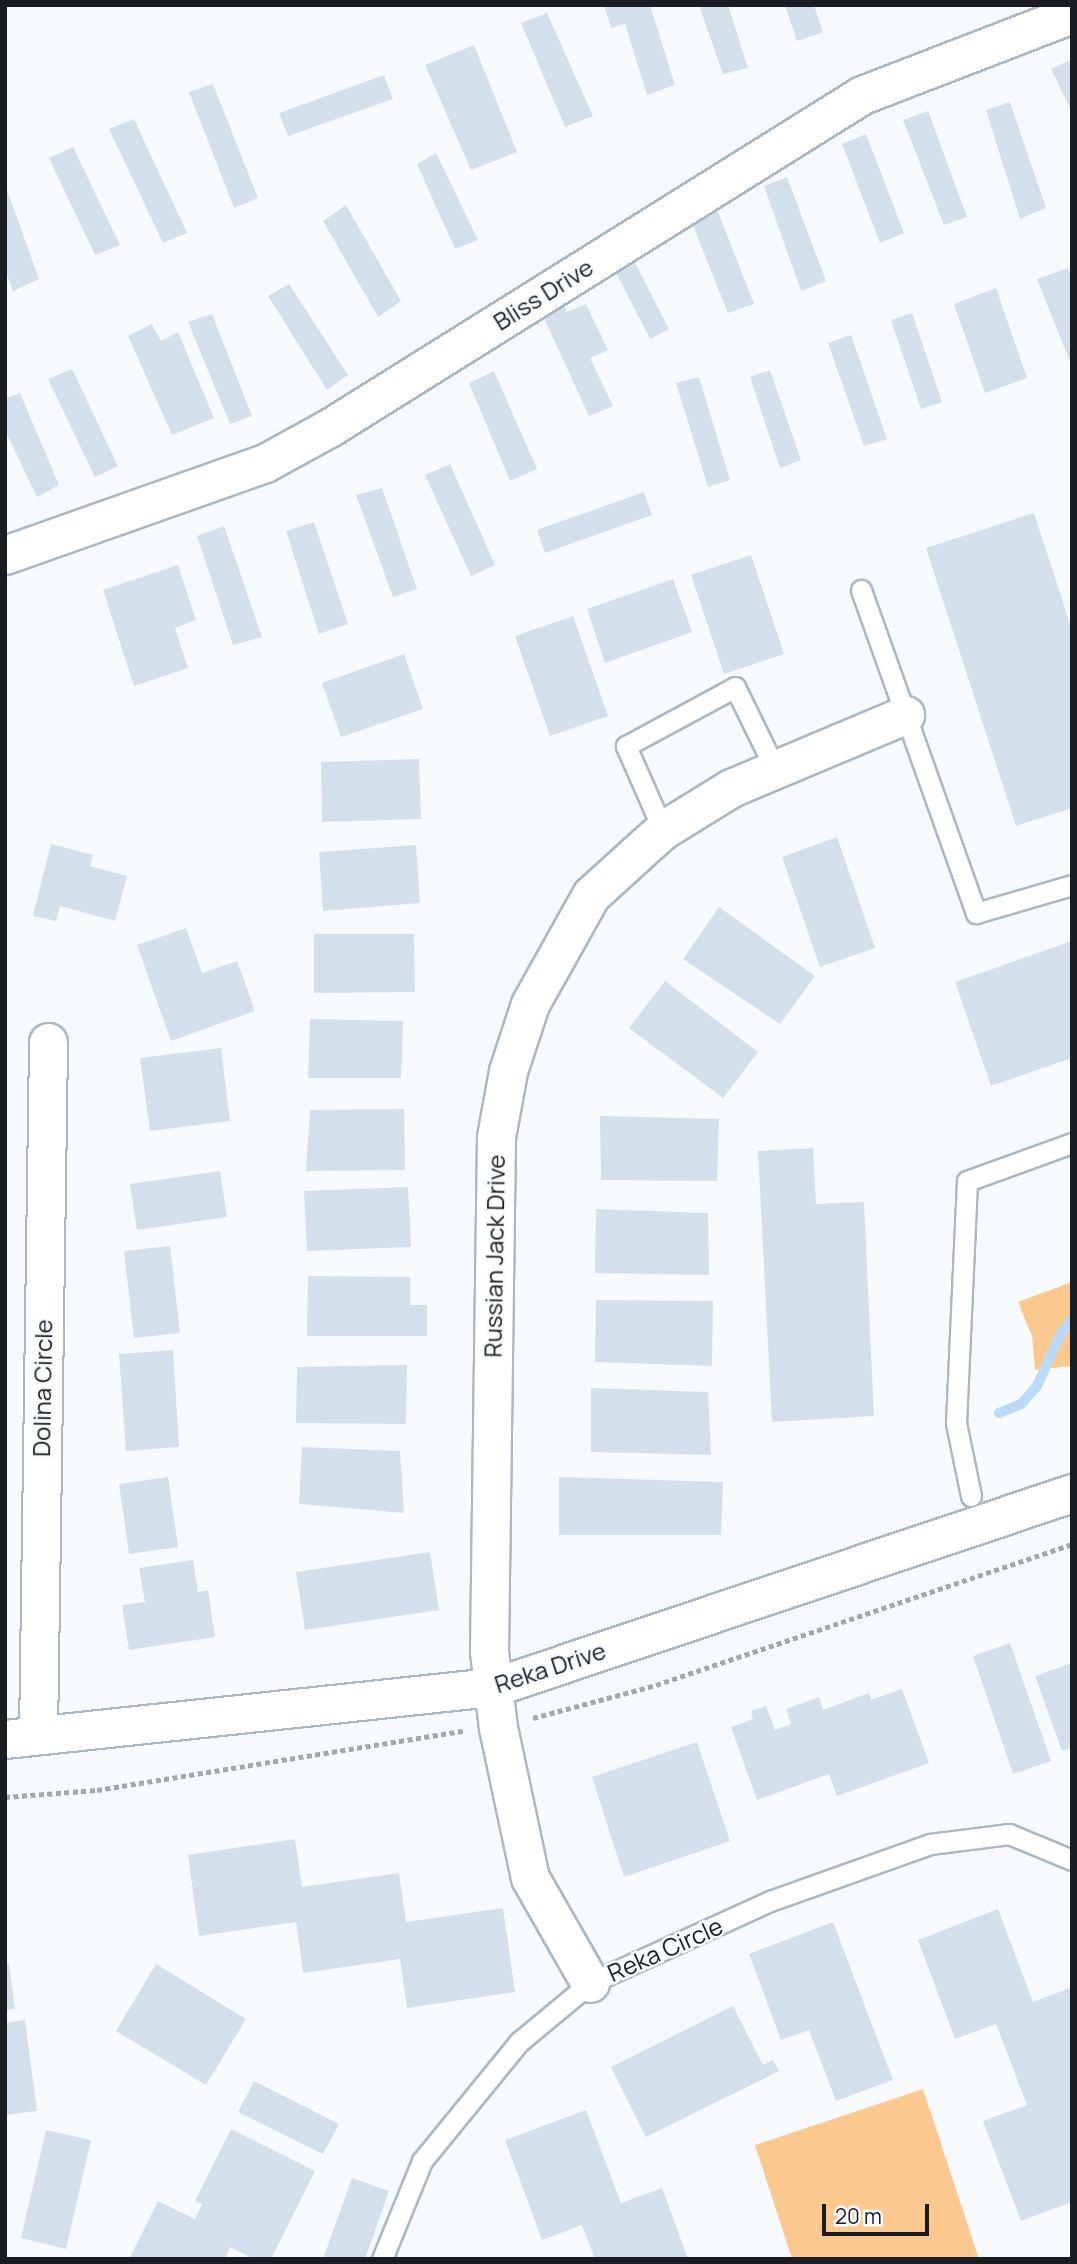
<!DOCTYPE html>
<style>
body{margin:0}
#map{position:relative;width:1077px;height:2264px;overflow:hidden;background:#f7fafc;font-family:Manrope,sans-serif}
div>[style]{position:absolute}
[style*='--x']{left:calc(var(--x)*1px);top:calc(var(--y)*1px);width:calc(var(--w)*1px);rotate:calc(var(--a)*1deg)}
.green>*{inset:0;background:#fbc88f}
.stream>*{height:10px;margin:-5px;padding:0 5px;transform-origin:5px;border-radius:5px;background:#bbdaf5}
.building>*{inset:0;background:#d3e0ec}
.path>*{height:4.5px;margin-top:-2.25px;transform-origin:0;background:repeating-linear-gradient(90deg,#a4a7aa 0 5px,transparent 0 8.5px)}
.roads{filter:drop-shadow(2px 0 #abb8c3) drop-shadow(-2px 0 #abb8c3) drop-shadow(0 2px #abb8c3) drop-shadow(0 -2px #abb8c3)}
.lane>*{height:19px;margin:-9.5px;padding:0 9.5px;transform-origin:9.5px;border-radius:9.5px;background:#fff}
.street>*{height:37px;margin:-18.5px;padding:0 18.5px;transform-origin:18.5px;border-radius:18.5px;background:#fff}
span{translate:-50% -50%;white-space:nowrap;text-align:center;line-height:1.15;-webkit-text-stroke:5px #f7fafc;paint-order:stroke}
.street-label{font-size:24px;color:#191d22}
.frame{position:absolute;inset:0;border:7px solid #191d22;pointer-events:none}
.scale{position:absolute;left:822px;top:2204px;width:107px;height:32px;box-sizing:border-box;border:4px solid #191d22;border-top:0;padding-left:9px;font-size:21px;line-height:24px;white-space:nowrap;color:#191d22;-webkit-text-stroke:5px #f7fafc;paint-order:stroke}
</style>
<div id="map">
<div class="green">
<div style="clip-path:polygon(1072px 1282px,1072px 1366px,1035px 1370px,1032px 1336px,1018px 1302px)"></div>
<div style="clip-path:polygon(923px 2089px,979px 2259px,792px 2259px,755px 2145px)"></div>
</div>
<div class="stream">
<div style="--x:999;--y:1413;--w:24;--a:-22"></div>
<div style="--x:1021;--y:1404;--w:24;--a:-48"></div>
<div style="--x:1037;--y:1386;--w:58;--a:-65.6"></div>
<div style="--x:1061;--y:1333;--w:17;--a:-50"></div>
</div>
<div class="building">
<div style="clip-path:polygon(604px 5px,650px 5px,675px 85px,647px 95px,625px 24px,611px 28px)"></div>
<div style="clip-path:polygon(699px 5px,728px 5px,748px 68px,723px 74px)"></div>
<div style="clip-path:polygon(785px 5px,814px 5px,823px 32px,797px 41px)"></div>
<div style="clip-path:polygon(547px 13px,593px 116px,565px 127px,521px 23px)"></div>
<div style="clip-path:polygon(474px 45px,517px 152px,471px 170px,425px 65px)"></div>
<div style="clip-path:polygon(1072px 59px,1072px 112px,1051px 69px)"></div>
<div style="clip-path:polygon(384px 75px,393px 99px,288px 136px,279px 113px)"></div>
<div style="clip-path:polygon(213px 84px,258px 198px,234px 208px,189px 92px)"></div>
<div style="clip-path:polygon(1010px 102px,1046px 208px,1020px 219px,986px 110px)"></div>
<div style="clip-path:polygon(928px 111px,967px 217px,944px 225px,903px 120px)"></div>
<div style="clip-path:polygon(134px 119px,187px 233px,163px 243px,109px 129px)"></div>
<div style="clip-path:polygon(866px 134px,904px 233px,880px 243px,842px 144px)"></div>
<div style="clip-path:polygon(73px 147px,120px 245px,95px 255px,49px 158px)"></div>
<div style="clip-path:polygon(436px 153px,478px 240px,455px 249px,417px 164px)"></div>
<div style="clip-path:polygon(787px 177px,826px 281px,801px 291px,764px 186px)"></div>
<div style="clip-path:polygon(6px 187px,39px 279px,13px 291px,5px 270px)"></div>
<div style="clip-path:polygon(715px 204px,754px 304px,728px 313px,688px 213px)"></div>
<div style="clip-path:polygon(346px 205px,401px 301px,378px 317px,323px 221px)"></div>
<div style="clip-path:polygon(627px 247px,669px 329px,650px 339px,608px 257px)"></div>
<div style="clip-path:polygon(1068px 268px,1072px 277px,1072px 367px,1037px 279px)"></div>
<div style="clip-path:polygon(289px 284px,348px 375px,327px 390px,268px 296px)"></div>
<div style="clip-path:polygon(996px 288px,1027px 378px,985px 393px,954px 304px)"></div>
<div style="clip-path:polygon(586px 304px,608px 350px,590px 358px,613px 406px,589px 416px,542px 314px,564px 305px,567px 312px)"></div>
<div style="clip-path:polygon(912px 313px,942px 402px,921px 409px,891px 320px)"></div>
<div style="clip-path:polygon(212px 314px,252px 416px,230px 424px,188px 322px)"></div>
<div style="clip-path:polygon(152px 324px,161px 341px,178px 332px,214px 418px,172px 435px,128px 336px)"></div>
<div style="clip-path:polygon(851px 335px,887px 439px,864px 446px,828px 343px)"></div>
<div style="clip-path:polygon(72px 369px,118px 466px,95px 477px,48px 379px)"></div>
<div style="clip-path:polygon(770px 370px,801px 460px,780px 468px,750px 377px)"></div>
<div style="clip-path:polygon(494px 371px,537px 469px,510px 481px,469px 383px)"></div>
<div style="clip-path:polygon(699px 377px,730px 480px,708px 487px,676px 383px)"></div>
<div style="clip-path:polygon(20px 393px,59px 485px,37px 497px,5px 430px,5px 399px)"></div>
<div style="clip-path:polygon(450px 464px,495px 565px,471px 576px,425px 475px)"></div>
<div style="clip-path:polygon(382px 488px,417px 589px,393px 597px,356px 495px)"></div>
<div style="clip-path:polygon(644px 492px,652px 515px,545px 553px,537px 530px)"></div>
<div style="clip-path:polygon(1034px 513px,1072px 630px,1072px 808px,1016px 826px,926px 548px)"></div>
<div style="clip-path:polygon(314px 522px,348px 624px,319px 634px,286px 531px)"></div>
<div style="clip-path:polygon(224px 526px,262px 637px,233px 645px,197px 536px)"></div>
<div style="clip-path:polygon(751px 555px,784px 654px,724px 674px,691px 575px)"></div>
<div style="clip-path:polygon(178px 565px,196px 620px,175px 628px,188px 668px,134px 686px,103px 590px)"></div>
<div style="clip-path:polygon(673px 579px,692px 632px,605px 663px,587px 609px)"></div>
<div style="clip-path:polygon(573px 616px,608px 716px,550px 736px,515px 636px)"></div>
<div style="clip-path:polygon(404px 654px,423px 709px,341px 737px,322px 683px)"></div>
<div style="clip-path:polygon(419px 759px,421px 819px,322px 822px,321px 762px)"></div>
<div style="clip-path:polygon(837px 837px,875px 948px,820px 967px,782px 857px)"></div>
<div style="clip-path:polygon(51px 844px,93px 855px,90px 866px,127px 876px,115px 921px,60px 906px,56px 921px,33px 916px)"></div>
<div style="clip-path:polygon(416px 845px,420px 903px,323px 911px,319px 852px)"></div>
<div style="clip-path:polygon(719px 907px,815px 976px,780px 1024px,683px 959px)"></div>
<div style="clip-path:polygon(186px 928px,202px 973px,237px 961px,255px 1011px,171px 1041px,137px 945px)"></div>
<div style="clip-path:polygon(314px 934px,414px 934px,415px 992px,314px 993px)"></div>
<div style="clip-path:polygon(1072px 941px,1072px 1058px,991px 1086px,955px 982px)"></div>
<div style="clip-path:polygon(665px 981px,758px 1052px,723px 1098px,629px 1028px)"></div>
<div style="clip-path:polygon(310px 1019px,403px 1021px,401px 1078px,308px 1078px)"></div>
<div style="clip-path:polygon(221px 1048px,230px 1121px,150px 1131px,140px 1058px)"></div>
<div style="clip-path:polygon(404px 1109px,405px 1170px,306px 1171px,310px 1110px)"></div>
<div style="clip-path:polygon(600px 1116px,719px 1119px,717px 1181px,601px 1180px)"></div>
<div style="clip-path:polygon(813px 1148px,816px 1204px,864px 1202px,874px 1416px,772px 1422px,758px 1151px)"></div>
<div style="clip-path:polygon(220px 1171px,227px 1217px,137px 1230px,130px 1184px)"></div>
<div style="clip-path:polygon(408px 1187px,411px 1247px,307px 1251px,304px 1191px)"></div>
<div style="clip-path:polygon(596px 1209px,708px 1213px,709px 1275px,595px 1273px)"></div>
<div style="clip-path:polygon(170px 1246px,180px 1333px,134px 1338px,124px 1251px)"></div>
<div style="clip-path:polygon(308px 1276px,410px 1277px,410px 1305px,427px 1305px,427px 1336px,307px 1336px)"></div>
<div style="clip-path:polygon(596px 1300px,713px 1301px,712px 1366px,595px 1362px)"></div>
<div style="clip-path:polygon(173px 1350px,179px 1447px,126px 1451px,119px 1354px)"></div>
<div style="clip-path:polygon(407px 1365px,406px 1424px,296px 1423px,297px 1367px)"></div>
<div style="clip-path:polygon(591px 1388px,708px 1392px,711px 1455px,591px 1452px)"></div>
<div style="clip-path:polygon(302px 1447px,400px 1451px,404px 1513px,299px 1504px)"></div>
<div style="clip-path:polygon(168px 1477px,178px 1547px,129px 1554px,119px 1484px)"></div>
<div style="clip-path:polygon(559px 1477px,723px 1482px,721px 1535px,559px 1535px)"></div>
<div style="clip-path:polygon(430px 1552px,439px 1610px,305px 1630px,296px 1572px)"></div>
<div style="clip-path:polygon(193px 1560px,198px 1592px,208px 1590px,215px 1637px,129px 1650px,122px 1605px,145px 1602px,139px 1568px)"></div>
<div style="clip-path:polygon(1010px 1643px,1051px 1761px,1013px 1774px,973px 1656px)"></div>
<div style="clip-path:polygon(1072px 1663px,1072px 1748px,1062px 1751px,1035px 1676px)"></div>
<div style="clip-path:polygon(902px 1689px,929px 1763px,837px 1796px,829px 1774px,757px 1800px,731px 1727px,753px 1719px,751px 1711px,766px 1706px,775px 1730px,791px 1724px,786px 1709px,819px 1697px,823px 1710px,869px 1693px,871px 1700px)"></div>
<div style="clip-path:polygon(697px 1742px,730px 1841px,624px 1877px,592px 1777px)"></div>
<div style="clip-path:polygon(295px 1839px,302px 1887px,399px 1873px,406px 1922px,503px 1908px,515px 1992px,407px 2008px,400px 1959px,303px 1973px,296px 1922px,199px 1936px,188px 1855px)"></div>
<div style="clip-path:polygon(998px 1909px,1033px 2002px,1072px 1987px,1072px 2202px,1021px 2221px,983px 2121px,1027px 2105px,996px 2024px,955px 2039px,918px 1940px)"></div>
<div style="clip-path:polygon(833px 1922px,893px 2080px,836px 2101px,809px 2030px,781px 2040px,749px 1954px)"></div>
<div style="clip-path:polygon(5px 1964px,9px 1964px,15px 2009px,5px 2010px)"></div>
<div style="clip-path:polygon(156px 1964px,246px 2019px,206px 2085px,116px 2031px)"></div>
<div style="clip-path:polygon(733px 2006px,763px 2065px,773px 2060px,779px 2071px,646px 2137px,611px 2067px)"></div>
<div style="clip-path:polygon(25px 2020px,37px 2111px,5px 2115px,5px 2023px)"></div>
<div style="clip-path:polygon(254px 2081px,339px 2124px,323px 2154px,238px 2112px)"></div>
<div style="clip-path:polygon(586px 2110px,621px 2203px,662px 2188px,688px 2259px,595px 2259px,582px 2225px,542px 2240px,505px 2140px)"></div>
<div style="clip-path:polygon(231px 2129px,315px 2171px,271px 2259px,254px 2259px,230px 2247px,225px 2259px,129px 2259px,158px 2201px,195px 2219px,202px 2204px,195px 2201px)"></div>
<div style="clip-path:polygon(46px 2130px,91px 2140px,66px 2249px,21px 2238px)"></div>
<div style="clip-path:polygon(352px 2178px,389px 2191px,365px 2259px,323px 2259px)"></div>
</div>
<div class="path">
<div style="--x:533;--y:1718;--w:127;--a:-15"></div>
<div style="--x:656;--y:1685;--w:439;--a:-18.7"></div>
<div style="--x:5;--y:1797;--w:92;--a:-4.4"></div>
<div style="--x:97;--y:1790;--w:371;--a:-9.2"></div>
</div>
<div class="roads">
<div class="lane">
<div style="--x:861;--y:590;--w:343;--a:70.4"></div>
<div style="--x:976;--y:913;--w:100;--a:-16.3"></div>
<div style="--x:663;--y:830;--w:92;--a:-113.8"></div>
<div style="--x:626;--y:746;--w:124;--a:-28.4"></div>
<div style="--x:735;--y:687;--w:89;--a:64"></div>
<div style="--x:971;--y:1496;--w:75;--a:-101.6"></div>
<div style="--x:956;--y:1423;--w:242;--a:-87.4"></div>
<div style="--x:967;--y:1181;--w:112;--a:-19.9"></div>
<div style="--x:382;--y:2259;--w:106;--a:-67.8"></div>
<div style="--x:422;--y:2161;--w:154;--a:-50.8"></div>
<div style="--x:519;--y:2042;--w:92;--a:-39.7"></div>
<div style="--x:590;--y:1983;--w:198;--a:-24.5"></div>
<div style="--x:770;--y:1901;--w:170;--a:-19.6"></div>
<div style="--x:930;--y:1844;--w:80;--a:-7.2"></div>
<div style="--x:1009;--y:1834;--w:68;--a:22.4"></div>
</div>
<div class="street">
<div style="--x:5;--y:555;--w:276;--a:-19.5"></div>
<div style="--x:265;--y:463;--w:73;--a:-28.7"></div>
<div style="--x:329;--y:428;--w:628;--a:-32"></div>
<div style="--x:862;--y:95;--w:225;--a:-21.1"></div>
<div style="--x:38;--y:1735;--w:693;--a:-89.17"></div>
<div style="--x:5;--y:1739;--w:492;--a:-6.1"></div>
<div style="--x:494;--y:1687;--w:610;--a:-18.55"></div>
<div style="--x:590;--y:1983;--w:121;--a:-119.7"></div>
<div style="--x:530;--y:1878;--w:153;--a:-102"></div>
<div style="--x:498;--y:1728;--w:78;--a:-96.7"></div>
<div style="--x:489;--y:1651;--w:514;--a:-89.22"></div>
<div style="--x:496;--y:1137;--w:67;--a:-79.7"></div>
<div style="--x:508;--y:1071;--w:71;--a:-71.8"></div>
<div style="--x:530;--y:1004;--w:125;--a:-60.8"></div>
<div style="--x:591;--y:895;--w:61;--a:-42.3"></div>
<div style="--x:636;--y:854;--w:36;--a:-42"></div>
<div style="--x:663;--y:830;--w:80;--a:-31.7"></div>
<div style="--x:731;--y:788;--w:189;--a:-22.8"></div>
</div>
</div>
<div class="street-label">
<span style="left:543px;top:294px;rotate:-32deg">Bliss Drive</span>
<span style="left:494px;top:1256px;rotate:-89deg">Russian Jack Drive</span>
<span style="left:42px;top:1388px;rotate:-89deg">Dolina Circle</span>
<span style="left:550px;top:1667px;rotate:-18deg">Reka Drive</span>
<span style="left:665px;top:1949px;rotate:-24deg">Reka Circle</span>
</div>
<div class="frame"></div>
<div class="scale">20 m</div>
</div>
